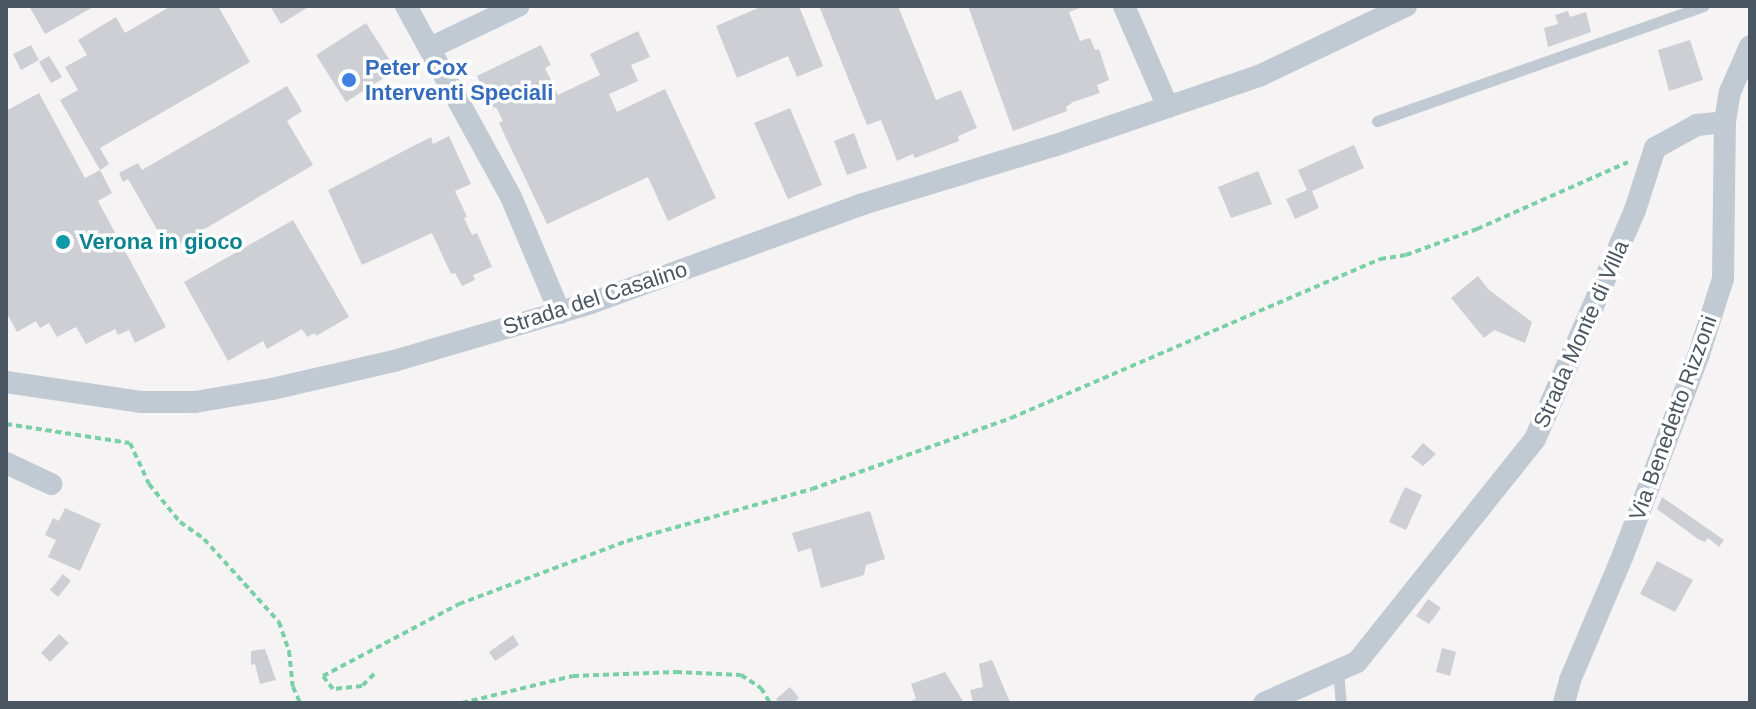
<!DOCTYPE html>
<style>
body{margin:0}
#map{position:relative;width:1756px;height:709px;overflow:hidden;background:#f5f3f3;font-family:Helvetica,sans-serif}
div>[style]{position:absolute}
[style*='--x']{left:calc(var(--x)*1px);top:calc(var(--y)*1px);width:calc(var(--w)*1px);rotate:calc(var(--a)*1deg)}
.building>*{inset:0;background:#cdcfd5}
.path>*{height:4px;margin-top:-2px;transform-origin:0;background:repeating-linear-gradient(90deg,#7ad0a6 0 6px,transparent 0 10px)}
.lane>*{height:11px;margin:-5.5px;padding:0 5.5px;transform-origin:5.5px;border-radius:5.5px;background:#c1cad2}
.street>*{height:22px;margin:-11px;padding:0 11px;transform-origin:11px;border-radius:11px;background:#c1cad2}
.dots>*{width:22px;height:22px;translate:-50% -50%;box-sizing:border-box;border:4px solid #fff;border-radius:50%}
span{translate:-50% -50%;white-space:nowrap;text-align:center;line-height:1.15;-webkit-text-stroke:7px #fff;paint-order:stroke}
.shop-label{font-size:22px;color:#366cbe;font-weight:700}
.left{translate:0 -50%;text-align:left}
.culture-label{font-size:22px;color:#0d838f;font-weight:700}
.street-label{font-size:22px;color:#4a5661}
.frame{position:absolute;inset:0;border:8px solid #4a5661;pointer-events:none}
</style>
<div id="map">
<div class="building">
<div style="clip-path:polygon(29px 6px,95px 6px,45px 34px)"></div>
<div style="clip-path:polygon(171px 6px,218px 6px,250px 62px,100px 148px,109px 164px,100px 170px,60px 100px,78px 90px,65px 67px,87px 55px,78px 40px,116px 17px,125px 33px)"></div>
<div style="clip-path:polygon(270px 6px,310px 6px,281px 24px)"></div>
<div style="clip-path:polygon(763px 6px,799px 6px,823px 66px,797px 77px,788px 56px,737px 78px,716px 26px)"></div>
<div style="clip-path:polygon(819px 6px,898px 6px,936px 100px,961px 90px,977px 128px,958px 136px,959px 141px,915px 158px,913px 154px,897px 161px,881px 120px,867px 125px)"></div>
<div style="clip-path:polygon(968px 6px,1085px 6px,1069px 12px,1080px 41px,1090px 38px,1095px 50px,1099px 49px,1109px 80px,1097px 85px,1100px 93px,1073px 102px,1066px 107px,1067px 111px,1013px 131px)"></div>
<div style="clip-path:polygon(1568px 11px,1570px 17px,1586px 12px,1591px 32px,1548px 47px,1544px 28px,1558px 24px,1555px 15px)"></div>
<div style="clip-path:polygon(366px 23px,396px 70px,346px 102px,316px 55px)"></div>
<div style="clip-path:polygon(638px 31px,650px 57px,631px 65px,638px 81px,609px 94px,617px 112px,665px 89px,716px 198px,668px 221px,648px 177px,547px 224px,499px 123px,503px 121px,496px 107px,492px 109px,477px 76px,541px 45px,551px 65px,545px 68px,558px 95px,600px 75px,590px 54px)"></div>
<div style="clip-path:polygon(1690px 40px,1703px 80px,1669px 91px,1658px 50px)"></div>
<div style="clip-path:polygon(31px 45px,39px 60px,21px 70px,13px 54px)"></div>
<div style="clip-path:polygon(49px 56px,62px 77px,51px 83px,39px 62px)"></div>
<div style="clip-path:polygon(287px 86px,302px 111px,287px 121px,313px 165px,169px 250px,128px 179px,123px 182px,119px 173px,138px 163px,142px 170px)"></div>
<div style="clip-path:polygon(39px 93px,85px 178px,100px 170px,112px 193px,98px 201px,166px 327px,135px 343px,129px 330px,118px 335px,115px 329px,86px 344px,76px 327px,57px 337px,49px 323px,40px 328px,36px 321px,17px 332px,6px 312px,6px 111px)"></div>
<div style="clip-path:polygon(790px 108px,822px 185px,788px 199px,754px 123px)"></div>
<div style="clip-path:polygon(854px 133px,867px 168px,847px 175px,834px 141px)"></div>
<div style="clip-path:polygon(449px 136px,471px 184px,455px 191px,467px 217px,464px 218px,472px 235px,477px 233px,492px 267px,473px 275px,475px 280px,462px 286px,455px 273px,451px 274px,432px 233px,362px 265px,328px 190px,431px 137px,433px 144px)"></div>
<div style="clip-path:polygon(1354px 145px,1364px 168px,1312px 191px,1319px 208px,1295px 219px,1286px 199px,1307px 190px,1298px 170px)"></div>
<div style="clip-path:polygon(1258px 171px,1272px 204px,1231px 218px,1218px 187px)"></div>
<div style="clip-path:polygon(293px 220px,349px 317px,316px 336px,315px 333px,307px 337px,302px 329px,267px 349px,263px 341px,228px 361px,184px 282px)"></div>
<div style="clip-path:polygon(1478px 276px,1489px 290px,1532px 322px,1525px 343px,1494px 330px,1484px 338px,1451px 298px)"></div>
<div style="clip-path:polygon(1423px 443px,1436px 454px,1423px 466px,1411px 457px)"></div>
<div style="clip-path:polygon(1405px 487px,1422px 495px,1406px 530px,1389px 522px)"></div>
<div style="clip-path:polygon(1662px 497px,1724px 540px,1719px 547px,1708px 538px,1705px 542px,1698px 539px,1657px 509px)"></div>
<div style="clip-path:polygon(65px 508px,101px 524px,80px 571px,48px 557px,56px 540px,45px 535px,53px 518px,59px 521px)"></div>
<div style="clip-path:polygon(870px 511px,885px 559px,866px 565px,864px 575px,821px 588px,811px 548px,798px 552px,792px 533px)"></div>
<div style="clip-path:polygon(1657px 561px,1693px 580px,1675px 612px,1640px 594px)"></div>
<div style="clip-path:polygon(63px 574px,71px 581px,58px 597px,50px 590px)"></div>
<div style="clip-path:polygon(1428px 599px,1441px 608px,1429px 624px,1416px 616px)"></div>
<div style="clip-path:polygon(59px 634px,69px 643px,50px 662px,41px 653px)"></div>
<div style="clip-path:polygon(513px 635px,519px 645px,495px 661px,489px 652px)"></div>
<div style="clip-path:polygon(1442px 648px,1456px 652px,1450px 676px,1436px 672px)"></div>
<div style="clip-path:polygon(265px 649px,276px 680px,260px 684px,255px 664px,251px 665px,251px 651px)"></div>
<div style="clip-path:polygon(992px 660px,1010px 702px,973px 703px,970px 690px,983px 687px,979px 664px)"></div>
<div style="clip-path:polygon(945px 672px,964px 703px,905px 703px,916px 699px,911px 684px)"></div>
<div style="clip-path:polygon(790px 687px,799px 698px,793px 703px,779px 703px,776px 699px)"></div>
</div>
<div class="path">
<div style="--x:6;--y:424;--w:125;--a:8.7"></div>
<div style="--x:130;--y:443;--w:45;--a:65.1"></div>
<div style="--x:149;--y:484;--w:49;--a:50.8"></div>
<div style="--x:180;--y:522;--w:29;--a:35"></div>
<div style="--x:204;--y:539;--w:112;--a:47.9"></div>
<div style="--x:279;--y:622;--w:31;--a:71"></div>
<div style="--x:289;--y:651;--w:36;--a:84"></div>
<div style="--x:293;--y:687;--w:17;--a:66"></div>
<div style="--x:374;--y:674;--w:17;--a:135"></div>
<div style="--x:362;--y:686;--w:29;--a:174"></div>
<div style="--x:333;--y:689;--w:16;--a:-128"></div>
<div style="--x:323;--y:676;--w:154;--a:-27.9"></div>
<div style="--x:459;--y:604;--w:179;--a:-20.6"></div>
<div style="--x:627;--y:541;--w:192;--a:-15.7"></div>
<div style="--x:812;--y:489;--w:211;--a:-19.6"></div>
<div style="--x:1011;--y:418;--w:402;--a:-23.3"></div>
<div style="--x:1380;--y:259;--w:26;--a:-9"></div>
<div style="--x:1406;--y:255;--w:76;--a:-20.1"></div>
<div style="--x:1477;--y:229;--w:165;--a:-23.9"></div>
<div style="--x:462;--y:703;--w:114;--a:-13.7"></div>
<div style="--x:573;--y:676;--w:103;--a:-2.2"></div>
<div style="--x:676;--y:672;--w:65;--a:2.6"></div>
<div style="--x:741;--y:675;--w:24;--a:33"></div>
<div style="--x:761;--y:688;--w:17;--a:59"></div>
</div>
<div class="lane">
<div style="--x:1377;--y:121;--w:346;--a:-19.4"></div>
<div style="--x:1338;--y:671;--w:32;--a:85"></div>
</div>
<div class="street">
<div style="--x:406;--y:6;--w:218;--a:61.2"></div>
<div style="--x:511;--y:197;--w:126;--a:67.1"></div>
<div style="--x:1124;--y:6;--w:110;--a:66.5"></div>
<div style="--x:430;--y:48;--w:98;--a:-25.5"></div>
<div style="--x:6;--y:382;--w:136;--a:8.4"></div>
<div style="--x:141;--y:402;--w:54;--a:0"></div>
<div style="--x:195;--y:402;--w:78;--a:-9.6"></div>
<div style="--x:272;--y:389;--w:125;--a:-12.9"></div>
<div style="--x:394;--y:361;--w:205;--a:-16.4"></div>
<div style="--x:591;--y:303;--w:289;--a:-20"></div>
<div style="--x:863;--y:204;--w:199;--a:-17"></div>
<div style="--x:1053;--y:146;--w:218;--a:-18.8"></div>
<div style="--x:1259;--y:76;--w:163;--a:-25.5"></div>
<div style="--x:6;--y:463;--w:50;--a:25"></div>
<div style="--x:1264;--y:703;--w:102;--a:-23.8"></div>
<div style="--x:1357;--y:662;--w:285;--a:-51.4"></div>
<div style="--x:1535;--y:439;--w:250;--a:-66.4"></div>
<div style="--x:1635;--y:210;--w:65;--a:-72.1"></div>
<div style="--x:1655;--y:148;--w:48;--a:-28.7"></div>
<div style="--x:1697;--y:125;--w:28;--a:-6"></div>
<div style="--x:1564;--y:703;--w:24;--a:-75"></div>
<div style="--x:1570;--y:680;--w:136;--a:-67"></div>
<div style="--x:1623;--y:555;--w:215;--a:-69.3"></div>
<div style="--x:1699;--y:354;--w:79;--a:-72.3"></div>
<div style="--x:1723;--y:279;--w:157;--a:-89.3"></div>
<div style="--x:1725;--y:122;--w:30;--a:-81"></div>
<div style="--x:1730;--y:92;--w:50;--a:-66.5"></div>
</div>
<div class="dots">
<div style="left:349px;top:80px;background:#3f7fe0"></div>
<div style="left:63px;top:242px;background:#0f9aa8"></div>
</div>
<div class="shop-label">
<span class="left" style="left:365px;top:80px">Peter Cox<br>Interventi Speciali</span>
</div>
<div class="culture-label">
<span class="left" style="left:79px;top:242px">Verona in gioco</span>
</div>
<div class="street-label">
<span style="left:595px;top:298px;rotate:-18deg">Strada del Casalino</span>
<span style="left:1581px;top:334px;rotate:-66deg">Strada Monte di Villa</span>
<span style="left:1673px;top:418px;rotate:-70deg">Via Benedetto Rizzoni</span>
</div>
<div class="frame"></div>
</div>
